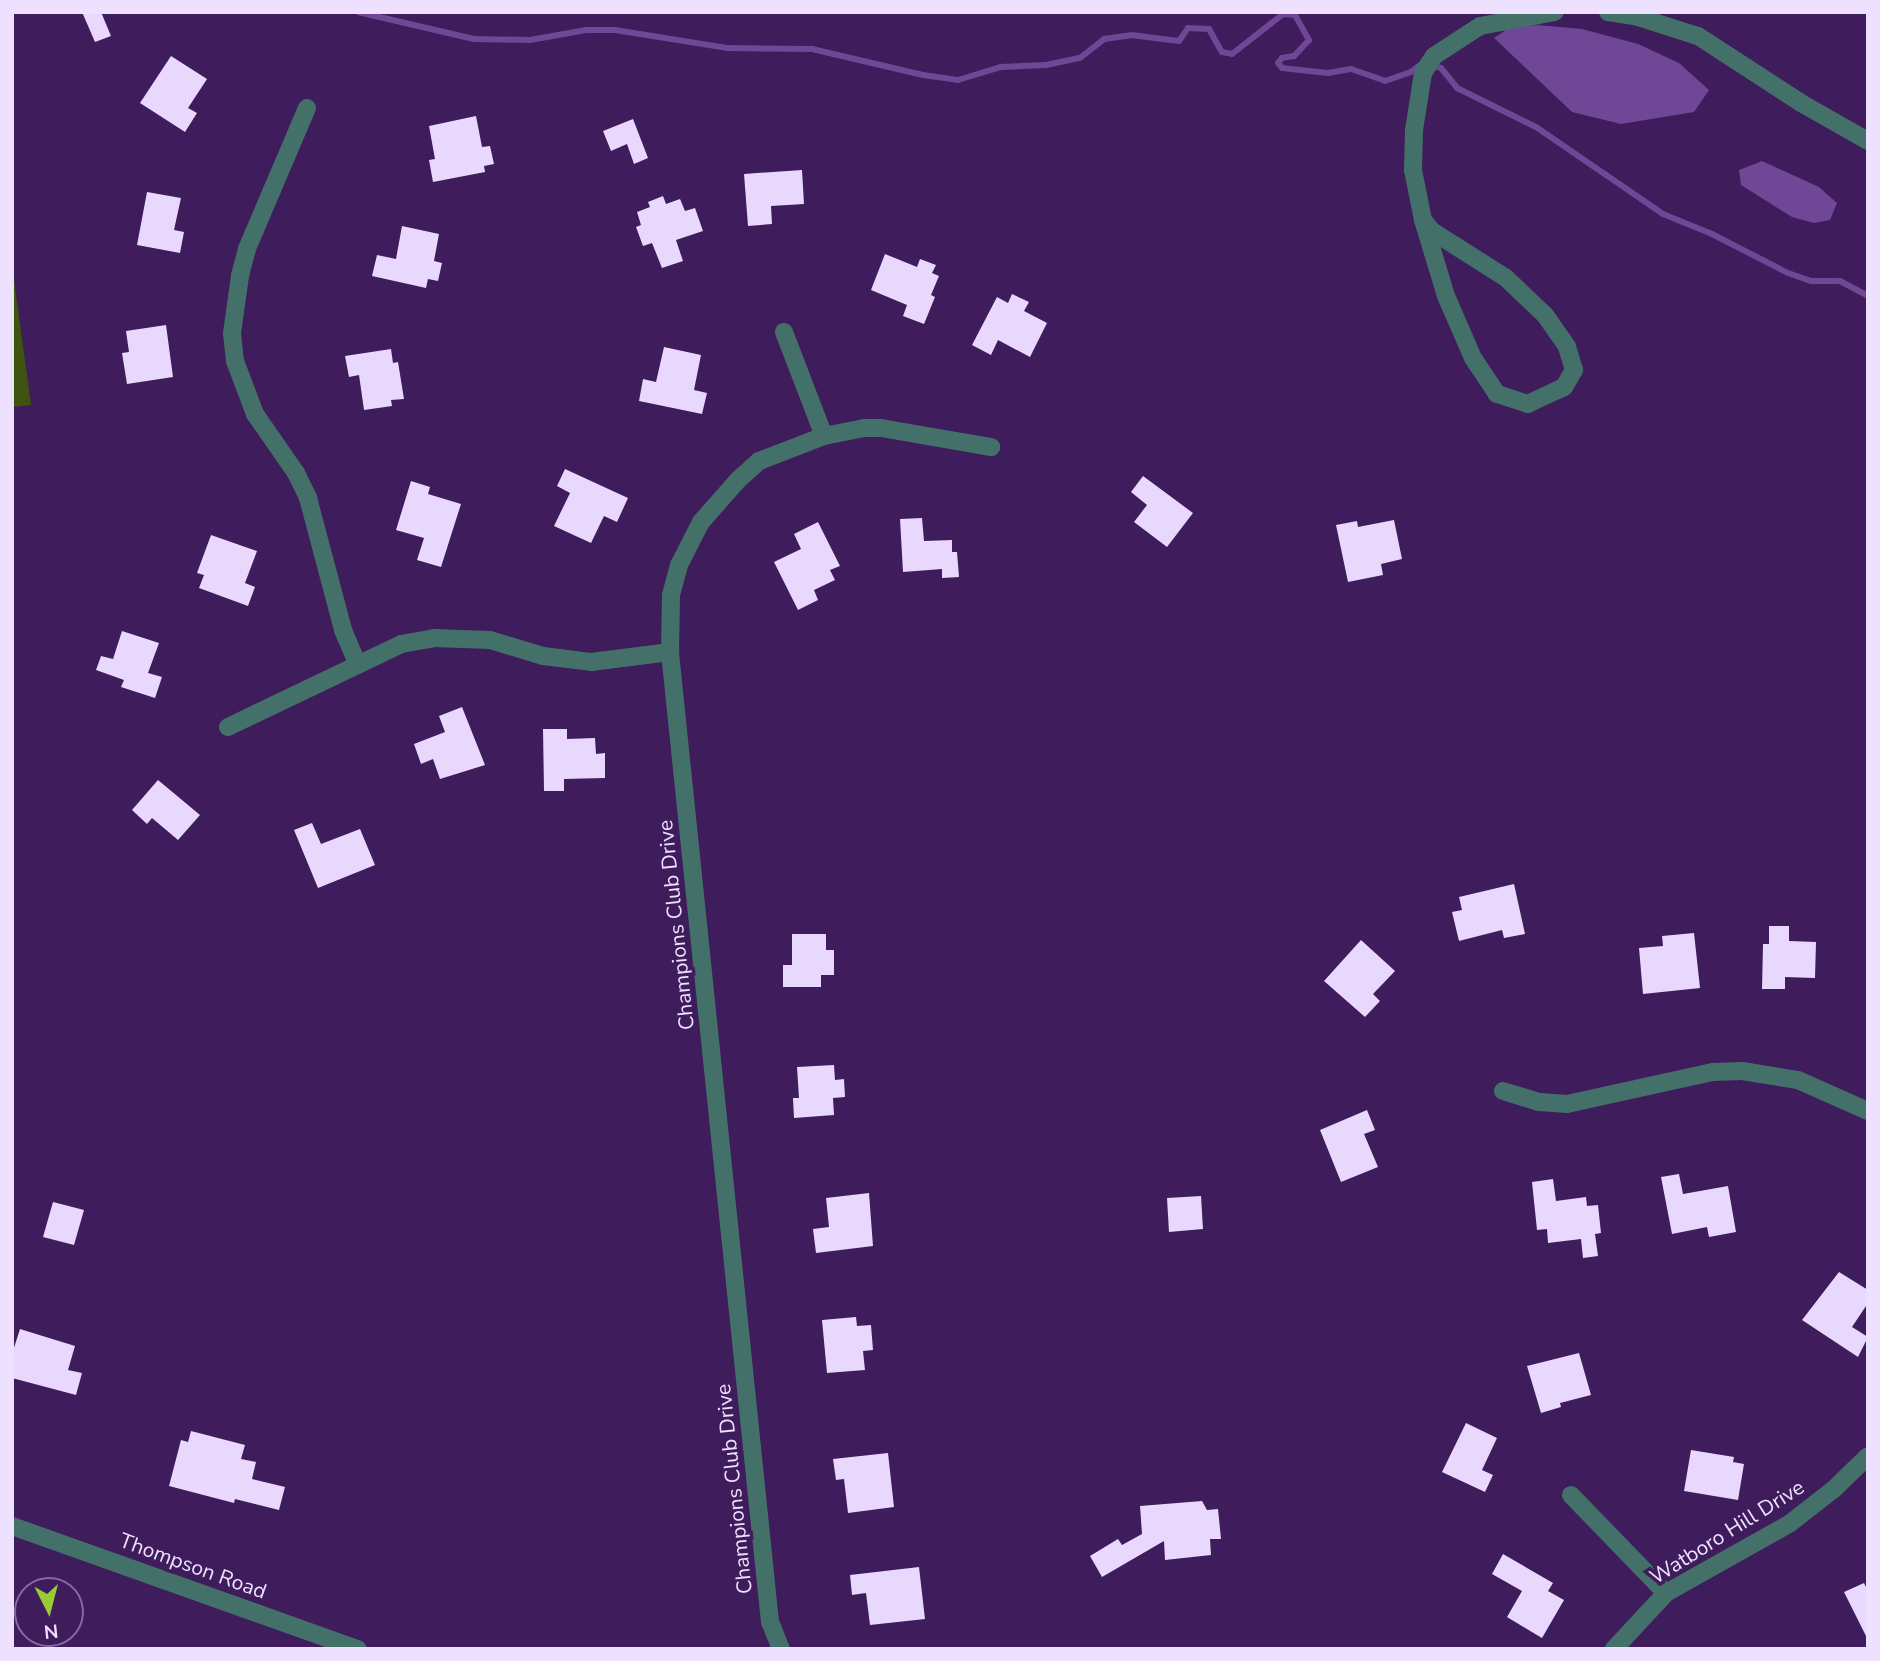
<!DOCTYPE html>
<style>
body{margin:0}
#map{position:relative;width:1880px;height:1661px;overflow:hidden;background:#3f1c5b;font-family:"Nunito Sans",sans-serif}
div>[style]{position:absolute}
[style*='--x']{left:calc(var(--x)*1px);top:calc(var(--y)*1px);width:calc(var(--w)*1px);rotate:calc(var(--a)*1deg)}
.green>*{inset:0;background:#3f550f}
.water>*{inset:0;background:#704696}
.stream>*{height:6px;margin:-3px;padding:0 3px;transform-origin:3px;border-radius:3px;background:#704696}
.building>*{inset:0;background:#e9d8fd}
.minor>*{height:18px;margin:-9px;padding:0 9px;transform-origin:9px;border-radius:9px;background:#44706a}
span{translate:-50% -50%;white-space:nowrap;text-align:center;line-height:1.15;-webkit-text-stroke:7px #3f1c5b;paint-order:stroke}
.street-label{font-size:21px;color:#eee0ff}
.frame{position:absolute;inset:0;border:14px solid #eee0ff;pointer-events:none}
.north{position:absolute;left:14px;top:1577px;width:70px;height:70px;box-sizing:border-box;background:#3f1c5b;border:2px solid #856a9d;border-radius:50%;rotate:174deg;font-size:19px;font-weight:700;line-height:28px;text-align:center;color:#eee0ff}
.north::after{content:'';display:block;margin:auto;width:24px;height:32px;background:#9acb34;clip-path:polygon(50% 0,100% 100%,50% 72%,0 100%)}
</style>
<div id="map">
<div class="green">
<div style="clip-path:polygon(12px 265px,31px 405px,12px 407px)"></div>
</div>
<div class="water">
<div style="clip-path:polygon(1537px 25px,1582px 29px,1638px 44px,1679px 63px,1709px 90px,1694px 112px,1621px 124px,1572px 112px,1494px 38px,1509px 28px)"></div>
<div style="clip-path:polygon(1762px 161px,1819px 187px,1837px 203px,1830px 220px,1814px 223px,1792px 217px,1741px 185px,1739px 170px)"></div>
</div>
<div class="stream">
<div style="--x:358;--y:12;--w:119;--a:13.1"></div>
<div style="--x:474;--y:39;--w:56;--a:1"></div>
<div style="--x:530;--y:40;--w:57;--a:-10.1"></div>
<div style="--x:586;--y:30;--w:29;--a:0"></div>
<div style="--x:615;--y:30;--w:113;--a:9.1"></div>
<div style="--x:727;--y:48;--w:85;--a:0.7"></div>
<div style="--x:812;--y:49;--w:114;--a:13.2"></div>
<div style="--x:923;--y:75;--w:35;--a:8"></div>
<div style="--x:958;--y:80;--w:45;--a:-16.8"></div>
<div style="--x:1001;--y:67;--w:45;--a:-2.5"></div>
<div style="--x:1046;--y:65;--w:35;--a:-12"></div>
<div style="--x:1080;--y:58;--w:31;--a:-38"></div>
<div style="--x:1104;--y:39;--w:27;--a:-8"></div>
<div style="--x:1131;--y:35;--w:48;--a:7.1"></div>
<div style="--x:1179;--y:41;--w:16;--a:-55"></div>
<div style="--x:1188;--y:28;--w:21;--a:3"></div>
<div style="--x:1209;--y:29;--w:26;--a:61"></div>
<div style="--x:1222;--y:52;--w:10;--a:11"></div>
<div style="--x:1232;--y:54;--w:65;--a:-38.1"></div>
<div style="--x:1283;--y:14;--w:12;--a:5"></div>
<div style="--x:1295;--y:15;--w:29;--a:61"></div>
<div style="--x:1309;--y:40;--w:22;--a:133"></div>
<div style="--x:1294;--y:56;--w:12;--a:171"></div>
<div style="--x:1282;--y:58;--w:6;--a:129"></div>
<div style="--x:1278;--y:63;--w:6;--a:51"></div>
<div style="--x:1282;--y:68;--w:46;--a:6.2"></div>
<div style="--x:1328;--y:73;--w:23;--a:-10"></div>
<div style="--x:1351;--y:69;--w:36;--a:19"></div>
<div style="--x:1385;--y:81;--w:28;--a:-19"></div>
<div style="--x:1411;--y:72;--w:11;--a:-38"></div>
<div style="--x:1430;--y:65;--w:11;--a:15"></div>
<div style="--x:1441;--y:68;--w:26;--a:51"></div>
<div style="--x:1457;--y:88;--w:88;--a:26.3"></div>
<div style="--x:1536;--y:127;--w:154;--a:34.4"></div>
<div style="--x:1663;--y:214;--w:53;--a:22.2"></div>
<div style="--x:1712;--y:234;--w:85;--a:27.2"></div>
<div style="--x:1788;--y:273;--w:24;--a:19"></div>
<div style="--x:1811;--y:281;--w:29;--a:0"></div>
<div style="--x:1840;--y:281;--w:32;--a:28"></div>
</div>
<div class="building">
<div style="clip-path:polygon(82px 12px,101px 12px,111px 36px,95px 42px)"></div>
<div style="clip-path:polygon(171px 56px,207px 79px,188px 108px,197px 113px,185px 132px,140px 103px)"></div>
<div style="clip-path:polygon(476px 116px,482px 147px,490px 146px,494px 164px,484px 166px,485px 172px,433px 182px,429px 160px,435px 159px,429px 126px)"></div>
<div style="clip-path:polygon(633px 119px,648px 158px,634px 164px,627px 144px,611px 151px,603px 131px)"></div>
<div style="clip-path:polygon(802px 170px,804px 204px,771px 206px,772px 224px,748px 226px,744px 174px)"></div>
<div style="clip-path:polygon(147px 192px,181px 198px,174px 230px,184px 232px,180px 253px,137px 245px)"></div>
<div style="clip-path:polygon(663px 196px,666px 204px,680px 199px,685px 211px,695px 208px,703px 231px,676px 240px,683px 261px,662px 268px,652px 243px,643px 246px,636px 227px,641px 225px,637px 212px,650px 207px,648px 202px)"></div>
<div style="clip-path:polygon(402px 226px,439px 234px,434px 261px,442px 263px,438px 281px,428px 279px,426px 288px,372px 276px,377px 255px,396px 259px)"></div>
<div style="clip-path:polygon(885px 254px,917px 267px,920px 259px,936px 265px,932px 273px,939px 276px,931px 295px,935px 297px,924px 324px,903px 316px,907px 305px,871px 290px)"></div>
<div style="clip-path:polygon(1012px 294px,1029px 302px,1024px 311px,1047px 323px,1030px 357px,998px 340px,991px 355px,972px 345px,997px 297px,1008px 303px)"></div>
<div style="clip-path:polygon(166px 325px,173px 377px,127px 384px,122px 353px,129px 352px,126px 331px)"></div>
<div style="clip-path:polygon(664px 347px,701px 355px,694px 390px,707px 393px,702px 414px,639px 401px,643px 379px,656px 382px)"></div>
<div style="clip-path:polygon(391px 349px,393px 363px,398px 362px,404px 399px,391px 400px,392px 406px,364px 410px,359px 375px,349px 377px,345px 356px)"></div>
<div style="clip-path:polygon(565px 469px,628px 498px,617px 522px,604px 516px,591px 543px,554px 526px,570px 493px,557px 486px)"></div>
<div style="clip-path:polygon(1143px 476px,1193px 513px,1167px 547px,1134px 522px,1147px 505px,1131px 492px)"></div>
<div style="clip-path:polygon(411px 481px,430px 487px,428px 494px,461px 504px,441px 567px,417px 560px,424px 538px,396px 530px)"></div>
<div style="clip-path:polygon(922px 518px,924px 541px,952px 540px,952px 552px,957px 552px,959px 577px,942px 578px,942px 569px,903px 572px,900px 519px)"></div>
<div style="clip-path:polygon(1394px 520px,1402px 559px,1381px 564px,1383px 575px,1348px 582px,1336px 525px,1357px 521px,1358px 527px)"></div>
<div style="clip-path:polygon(818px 522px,840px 566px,830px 570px,835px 580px,814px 590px,818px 600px,798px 610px,774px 562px,801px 549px,794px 534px)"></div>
<div style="clip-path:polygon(211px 535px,257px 551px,245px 583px,255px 587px,248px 606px,199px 588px,204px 575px,197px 573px)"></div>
<div style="clip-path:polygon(122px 631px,159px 643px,148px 673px,162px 677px,155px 698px,121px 687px,124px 680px,96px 670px,101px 656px,113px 659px)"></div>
<div style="clip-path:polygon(462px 707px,485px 765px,440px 779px,433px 759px,421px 764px,414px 744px,445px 732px,439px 716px)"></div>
<div style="clip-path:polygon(543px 729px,567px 729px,567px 739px,595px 738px,596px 754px,605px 753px,605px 778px,564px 779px,564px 791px,544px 791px)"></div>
<div style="clip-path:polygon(158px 780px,200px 815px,178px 840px,152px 818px,147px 824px,132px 810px)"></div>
<div style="clip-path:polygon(312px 823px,321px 844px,360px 829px,375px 865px,318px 888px,294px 830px)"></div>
<div style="clip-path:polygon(1514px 884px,1525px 934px,1504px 938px,1502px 930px,1459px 941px,1452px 912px,1462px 910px,1459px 897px)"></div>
<div style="clip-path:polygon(1769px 926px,1789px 926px,1789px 941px,1816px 942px,1815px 978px,1785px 977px,1785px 989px,1762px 989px,1763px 944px,1769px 944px)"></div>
<div style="clip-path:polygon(1694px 933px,1700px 988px,1643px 994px,1639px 948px,1663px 946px,1662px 936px)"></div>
<div style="clip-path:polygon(792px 934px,826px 934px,826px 950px,834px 950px,834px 975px,821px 975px,821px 987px,783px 987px,783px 965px,792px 965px)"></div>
<div style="clip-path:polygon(1361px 940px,1395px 971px,1373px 994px,1380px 1001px,1365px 1017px,1324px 981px)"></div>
<div style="clip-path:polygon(834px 1065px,835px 1080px,844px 1079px,845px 1097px,833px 1098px,834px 1115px,794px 1118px,793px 1098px,799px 1098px,797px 1067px)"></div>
<div style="clip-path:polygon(1367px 1110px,1375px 1130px,1364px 1134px,1378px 1167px,1341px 1182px,1320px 1130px)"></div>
<div style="clip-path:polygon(1679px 1174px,1683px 1194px,1728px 1186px,1736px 1232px,1709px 1237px,1707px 1227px,1672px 1234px,1661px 1177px)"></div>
<div style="clip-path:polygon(1553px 1179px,1556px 1201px,1586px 1197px,1587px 1206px,1598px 1205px,1601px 1233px,1595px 1234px,1598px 1256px,1583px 1258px,1581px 1239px,1548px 1243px,1547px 1229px,1537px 1230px,1532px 1182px)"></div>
<div style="clip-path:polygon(869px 1193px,873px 1246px,816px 1253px,813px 1229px,829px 1227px,826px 1198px)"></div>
<div style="clip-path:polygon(1201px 1196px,1203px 1229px,1169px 1232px,1167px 1198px)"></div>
<div style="clip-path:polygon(53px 1202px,84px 1210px,74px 1245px,43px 1237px)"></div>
<div style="clip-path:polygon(1839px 1272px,1868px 1290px,1868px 1303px,1852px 1327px,1868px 1337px,1858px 1357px,1802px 1320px)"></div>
<div style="clip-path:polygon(856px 1317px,857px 1326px,871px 1325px,873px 1350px,863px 1351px,865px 1370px,827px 1373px,822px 1320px)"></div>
<div style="clip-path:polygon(20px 1329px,75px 1346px,68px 1370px,82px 1373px,76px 1395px,12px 1378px,12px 1354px)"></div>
<div style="clip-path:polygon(1579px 1353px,1591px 1395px,1560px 1403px,1561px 1407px,1541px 1413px,1527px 1366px)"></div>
<div style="clip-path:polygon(1466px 1423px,1497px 1438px,1482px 1470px,1493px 1475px,1485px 1492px,1442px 1472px)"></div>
<div style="clip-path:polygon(191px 1431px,245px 1445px,241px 1459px,256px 1462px,252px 1479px,285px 1487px,279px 1510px,235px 1499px,234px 1503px,169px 1486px,181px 1440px,188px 1442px)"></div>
<div style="clip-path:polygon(1691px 1450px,1734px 1457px,1733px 1462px,1744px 1464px,1738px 1500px,1684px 1491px)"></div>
<div style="clip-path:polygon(888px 1453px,894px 1507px,848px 1513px,844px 1479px,836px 1480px,833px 1459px)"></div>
<div style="clip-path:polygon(1202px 1501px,1207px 1510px,1218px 1509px,1221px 1539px,1210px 1539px,1211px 1555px,1165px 1560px,1164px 1541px,1102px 1577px,1090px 1556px,1118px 1539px,1122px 1545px,1142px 1534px,1140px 1506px)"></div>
<div style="clip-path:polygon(1503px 1554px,1553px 1583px,1548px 1591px,1564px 1600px,1542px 1638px,1507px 1617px,1522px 1591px,1492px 1574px)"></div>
<div style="clip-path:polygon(919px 1567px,925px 1619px,870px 1625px,866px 1593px,852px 1595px,850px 1575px)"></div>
<div style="clip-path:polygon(1864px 1583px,1868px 1591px,1868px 1640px,1844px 1592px)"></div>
</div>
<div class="minor">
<div style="--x:1608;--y:12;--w:30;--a:9"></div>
<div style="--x:1638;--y:17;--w:63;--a:17.6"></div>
<div style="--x:1698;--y:36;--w:123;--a:33"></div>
<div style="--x:1801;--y:103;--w:77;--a:29.6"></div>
<div style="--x:307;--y:108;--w:153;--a:113.1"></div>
<div style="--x:247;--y:249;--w:28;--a:105"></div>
<div style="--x:240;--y:276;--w:58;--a:98"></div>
<div style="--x:232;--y:333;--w:28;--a:84"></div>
<div style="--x:235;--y:361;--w:57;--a:69.3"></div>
<div style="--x:255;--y:414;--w:72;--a:55.2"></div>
<div style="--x:296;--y:473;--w:28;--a:64"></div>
<div style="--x:308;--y:498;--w:137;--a:75.1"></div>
<div style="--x:343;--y:630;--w:38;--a:67"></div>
<div style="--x:1423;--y:220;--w:14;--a:51"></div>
<div style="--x:1432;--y:231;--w:88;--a:32.4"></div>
<div style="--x:1506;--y:278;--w:54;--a:43.5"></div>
<div style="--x:1545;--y:315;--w:39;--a:55"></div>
<div style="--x:1567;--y:347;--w:24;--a:73"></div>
<div style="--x:1574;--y:370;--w:20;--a:120"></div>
<div style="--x:1564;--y:387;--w:40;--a:155"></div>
<div style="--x:1528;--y:404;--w:33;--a:-162"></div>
<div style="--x:1497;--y:394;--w:43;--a:-123.7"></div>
<div style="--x:1473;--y:358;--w:68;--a:-113.5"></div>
<div style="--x:1446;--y:296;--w:79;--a:-106.8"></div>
<div style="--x:1423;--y:220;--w:51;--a:-101.3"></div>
<div style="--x:1413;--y:170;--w:40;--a:-88.6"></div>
<div style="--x:1414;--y:130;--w:58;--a:-81"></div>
<div style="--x:1423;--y:73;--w:20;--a:-57"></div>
<div style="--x:1434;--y:56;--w:55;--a:-33.1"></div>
<div style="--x:1480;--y:26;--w:76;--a:-10.6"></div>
<div style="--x:784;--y:332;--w:111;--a:69"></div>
<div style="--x:228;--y:727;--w:192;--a:-25.6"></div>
<div style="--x:401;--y:644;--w:34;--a:-10"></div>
<div style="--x:434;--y:638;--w:56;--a:2"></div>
<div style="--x:490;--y:640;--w:55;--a:16.8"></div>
<div style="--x:543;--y:656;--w:48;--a:7.1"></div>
<div style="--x:591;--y:662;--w:80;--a:-7.2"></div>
<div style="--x:1503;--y:1091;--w:38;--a:17"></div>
<div style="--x:1539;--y:1102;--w:28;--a:4"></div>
<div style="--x:1567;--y:1104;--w:149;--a:-12.4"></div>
<div style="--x:1713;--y:1072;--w:29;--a:-2"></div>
<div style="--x:1742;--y:1071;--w:57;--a:9.1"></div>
<div style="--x:1798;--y:1080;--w:77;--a:23.9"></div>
<div style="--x:1571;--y:1495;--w:136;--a:45.9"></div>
<div style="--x:12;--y:1526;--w:367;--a:19.6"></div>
<div style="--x:781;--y:1649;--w:29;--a:-112"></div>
<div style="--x:770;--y:1622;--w:975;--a:-95.89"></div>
<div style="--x:670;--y:652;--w:57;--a:-89"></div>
<div style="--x:671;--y:595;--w:31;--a:-75"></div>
<div style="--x:679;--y:565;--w:48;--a:-62.9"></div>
<div style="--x:701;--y:522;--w:56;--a:-48.6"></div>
<div style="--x:738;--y:480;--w:28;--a:-42"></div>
<div style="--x:759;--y:461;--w:70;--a:-21"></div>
<div style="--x:824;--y:436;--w:41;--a:-11.3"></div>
<div style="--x:864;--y:428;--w:17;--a:0"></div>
<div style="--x:881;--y:428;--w:112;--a:9.8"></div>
<div style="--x:1614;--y:1649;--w:76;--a:-47.1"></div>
<div style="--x:1666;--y:1593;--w:141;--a:-29.3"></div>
<div style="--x:1789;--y:1524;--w:57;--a:-37.9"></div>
<div style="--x:1834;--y:1489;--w:47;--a:-44.1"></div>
</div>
<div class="street-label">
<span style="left:676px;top:925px;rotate:-96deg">Champions Club Drive</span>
<span style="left:734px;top:1489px;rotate:-96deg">Champions Club Drive</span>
<span style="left:1727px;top:1532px;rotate:-32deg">Watboro Hill Drive</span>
<span style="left:193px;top:1566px;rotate:20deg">Thompson Road</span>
</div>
<div class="frame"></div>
<div class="north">N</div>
</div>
